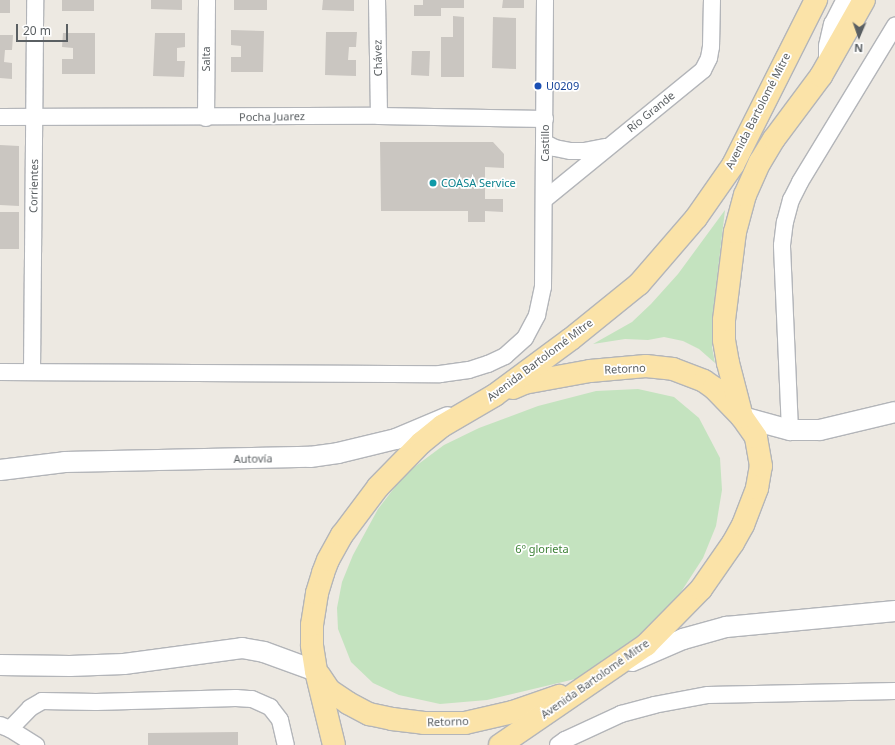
<!DOCTYPE html>
<meta charset="utf-8">
<style>
body{margin:0}
#map{position:relative;width:895px;height:745px;overflow:hidden;background:#ede9e2;font-family:"Noto Sans",sans-serif}
div>[style]{position:absolute}
[style*='--x']{left:calc(var(--x)*1px);top:calc(var(--y)*1px);width:calc(var(--w)*1px);rotate:calc(var(--a)*1deg)}
.green>*{inset:0;background:#c4e3bf}
.building>*{inset:0;background:#cac6c1}
.roads{filter:drop-shadow(1px 0 #b3b5b9) drop-shadow(-1px 0 #b3b5b9) drop-shadow(0 1px #b3b5b9) drop-shadow(0 -1px #b3b5b9)}
.minor>*{height:16px;margin:-8px;padding:0 8px;transform-origin:8px;border-radius:8px;background:#fff}
.tertiary>*{height:20px;margin:-10px;padding:0 10px;transform-origin:10px;border-radius:10px;background:#fff}
.primary>*{height:22px;margin:-11px;padding:0 11px;transform-origin:11px;border-radius:11px;background:#fbe3a8}
.dots>*{width:11px;height:11px;translate:-50% -50%;box-sizing:border-box;border:2px solid #fff;border-radius:50%}
span{translate:-50% -50%;white-space:nowrap;text-align:center;line-height:1.15;-webkit-text-stroke:3.5px #fff;paint-order:stroke}
.street-label{font-size:11px;color:#5a5f62}
.transit-label{font-size:11px;color:#164399}
.left{translate:0 -50%;text-align:left}
.culture-label{font-size:11px;color:#0d838f}
.park-label{font-size:11px;color:#3f8338}
.north{position:absolute;left:839px;top:16px;width:40px;height:40px;-webkit-text-stroke:3px #fff;paint-order:stroke;rotate:182deg;font-size:11px;font-weight:700;line-height:16px;text-align:center;color:#5a5f62}
.north::after{content:'';display:block;margin:auto;width:14px;height:18px;background:#5a5f62;clip-path:polygon(50% 0,100% 100%,50% 72%,0 100%)}
.scale{position:absolute;left:16px;top:24px;width:52px;height:18px;box-sizing:border-box;border:2px solid #5a5f62;border-top:0;padding-left:5px;font-size:12px;line-height:14px;white-space:nowrap;color:#5a5f62;-webkit-text-stroke:3px #fff;paint-order:stroke}
</style>
<div id="map">
<div class="green">
<div style="clip-path:polygon(725px 210px,712px 321px,712px 347px,715px 363px,699px 349px,683px 341px,664px 337px,648px 340px,625px 339px,593px 344px,632px 322px,651px 304px,678px 274px)"></div>
<div style="clip-path:polygon(638px 389px,674px 397px,699px 418px,720px 458px,722px 490px,716px 526px,703px 558px,679px 595px,654px 627px,592px 675px,487px 700px,440px 704px,399px 695px,373px 683px,351px 662px,338px 629px,337px 608px,342px 582px,353px 555px,378px 509px,405px 474px,444px 445px,479px 428px,538px 406px,596px 391px)"></div>
</div>
<div class="building">
<div style="clip-path:polygon(0 0,10px 0,10px 13px,0 13px)"></div>
<div style="clip-path:polygon(62px 0,94px 0,94px 11px,62px 11px)"></div>
<div style="clip-path:polygon(151px 0,182px 0,182px 10px,151px 9px)"></div>
<div style="clip-path:polygon(234px 0,267px 0,267px 10px,234px 10px)"></div>
<div style="clip-path:polygon(323px 0,354px 0,354px 11px,322px 10px)"></div>
<div style="clip-path:polygon(423px 0,464px 0,464px 8px,441px 8px,441px 16px,414px 16px,414px 5px,423px 5px)"></div>
<div style="clip-path:polygon(503px 0,524px 0,524px 8px,502px 8px)"></div>
<div style="clip-path:polygon(453px 16px,464px 17px,464px 77px,441px 77px,441px 37px,453px 37px)"></div>
<div style="clip-path:polygon(493px 17px,516px 18px,516px 69px,492px 68px)"></div>
<div style="clip-path:polygon(231px 30px,264px 31px,263px 72px,231px 72px,231px 57px,241px 57px,241px 46px,231px 45px)"></div>
<div style="clip-path:polygon(326px 32px,357px 32px,356px 47px,349px 47px,348px 60px,356px 60px,356px 76px,325px 75px)"></div>
<div style="clip-path:polygon(63px 33px,95px 33px,95px 74px,62px 74px,62px 59px,73px 59px,73px 48px,62px 47px)"></div>
<div style="clip-path:polygon(155px 33px,185px 33px,185px 47px,177px 48px,177px 61px,185px 61px,184px 77px,153px 76px)"></div>
<div style="clip-path:polygon(0 35px,13px 35px,12px 50px,5px 50px,4px 62px,12px 63px,12px 79px,0 78px)"></div>
<div style="clip-path:polygon(412px 51px,430px 51px,429px 76px,411px 75px)"></div>
<div style="clip-path:polygon(380px 142px,493px 142px,504px 154px,504px 168px,485px 167px,485px 199px,503px 199px,503px 212px,485px 211px,485px 222px,468px 222px,468px 211px,381px 211px)"></div>
<div style="clip-path:polygon(0 145px,19px 146px,19px 206px,0 205px)"></div>
<div style="clip-path:polygon(0 212px,19px 212px,19px 249px,0 249px)"></div>
<div style="clip-path:polygon(238px 732px,238px 745px,148px 745px,148px 733px)"></div>
</div>
<div class="roads">
<div class="minor">
<div style="--x:377;--y:0;--w:116;--a:89"></div>
<div style="--x:0;--y:117;--w:379;--a:-0.2"></div>
<div style="--x:379;--y:116;--w:166;--a:1"></div>
<div style="--x:206;--y:118;--w:118;--a:-89.5"></div>
<div style="--x:545;--y:143;--w:11;--a:27"></div>
<div style="--x:555;--y:148;--w:16;--a:11"></div>
<div style="--x:571;--y:151;--w:13;--a:0"></div>
<div style="--x:584;--y:151;--w:21;--a:-11"></div>
<div style="--x:545;--y:199;--w:204;--a:-39.2"></div>
<div style="--x:703;--y:70;--w:13;--a:-63"></div>
<div style="--x:709;--y:58;--w:11;--a:-80"></div>
<div style="--x:711;--y:47;--w:47;--a:-88.8"></div>
<div style="--x:32;--y:371;--w:371;--a:-89.5"></div>
<div style="--x:0;--y:372;--w:440;--a:0.3"></div>
<div style="--x:440;--y:374;--w:29;--a:-8"></div>
<div style="--x:469;--y:370;--w:20;--a:-18"></div>
<div style="--x:488;--y:364;--w:19;--a:-25"></div>
<div style="--x:505;--y:356;--w:27;--a:-42"></div>
<div style="--x:525;--y:338;--w:26;--a:-62"></div>
<div style="--x:537;--y:315;--w:29;--a:-78"></div>
<div style="--x:543;--y:287;--w:287;--a:-89.6"></div>
<div style="--x:790;--y:430;--w:185;--a:-92.5"></div>
<div style="--x:782;--y:245;--w:23;--a:-83"></div>
<div style="--x:785;--y:222;--w:23;--a:-75"></div>
<div style="--x:791;--y:200;--w:20;--a:-63"></div>
<div style="--x:800;--y:182;--w:183;--a:-58.7"></div>
<div style="--x:0;--y:725;--w:11;--a:22"></div>
<div style="--x:10;--y:729;--w:31;--a:32"></div>
<div style="--x:10;--y:729;--w:29;--a:-46"></div>
<div style="--x:30;--y:708;--w:14;--a:-30"></div>
<div style="--x:42;--y:701;--w:54;--a:1.1"></div>
<div style="--x:96;--y:702;--w:140;--a:-1.6"></div>
<div style="--x:236;--y:698;--w:16;--a:4"></div>
<div style="--x:252;--y:699;--w:20;--a:24"></div>
<div style="--x:270;--y:707;--w:16;--a:52"></div>
<div style="--x:280;--y:720;--w:26;--a:77"></div>
<div style="--x:558;--y:745;--w:9;--a:-36"></div>
<div style="--x:565;--y:740;--w:62;--a:-24.9"></div>
<div style="--x:621;--y:714;--w:34;--a:-15"></div>
<div style="--x:654;--y:705;--w:55;--a:-10.5"></div>
<div style="--x:708;--y:695;--w:187;--a:-1.2"></div>
</div>
<div class="tertiary">
<div style="--x:829;--y:60;--w:14;--a:-90"></div>
<div style="--x:829;--y:46;--w:22;--a:-77"></div>
<div style="--x:834;--y:25;--w:28;--a:-63"></div>
<div style="--x:742;--y:417;--w:50;--a:15.2"></div>
<div style="--x:790;--y:430;--w:30;--a:0"></div>
<div style="--x:820;--y:430;--w:77;--a:-13.5"></div>
<div style="--x:0;--y:470;--w:65;--a:-7"></div>
<div style="--x:65;--y:462;--w:245;--a:-1.2"></div>
<div style="--x:310;--y:457;--w:28;--a:-8"></div>
<div style="--x:338;--y:453;--w:60;--a:-13.6"></div>
<div style="--x:396;--y:439;--w:56;--a:-22.9"></div>
<div style="--x:632;--y:661;--w:56;--a:-23.3"></div>
<div style="--x:683;--y:639;--w:45;--a:-15.6"></div>
<div style="--x:726;--y:627;--w:170;--a:-5.4"></div>
<div style="--x:0;--y:665;--w:70;--a:0.8"></div>
<div style="--x:70;--y:666;--w:54;--a:-2.1"></div>
<div style="--x:124;--y:664;--w:119;--a:-7.7"></div>
<div style="--x:242;--y:648;--w:22;--a:10"></div>
<div style="--x:264;--y:652;--w:55;--a:20.1"></div>
</div>
<div class="primary">
<div style="--x:513;--y:388;--w:12;--a:-24"></div>
<div style="--x:524;--y:383;--w:67;--a:-10.3"></div>
<div style="--x:590;--y:371;--w:56;--a:-5.1"></div>
<div style="--x:646;--y:366;--w:27;--a:6"></div>
<div style="--x:673;--y:369;--w:33;--a:21"></div>
<div style="--x:704;--y:381;--w:12;--a:35"></div>
<div style="--x:714;--y:388;--w:39;--a:46"></div>
<div style="--x:319;--y:675;--w:18;--a:56"></div>
<div style="--x:329;--y:690;--w:23;--a:34"></div>
<div style="--x:348;--y:703;--w:24;--a:28"></div>
<div style="--x:369;--y:714;--w:24;--a:12"></div>
<div style="--x:392;--y:719;--w:32;--a:7"></div>
<div style="--x:424;--y:723;--w:41;--a:0"></div>
<div style="--x:465;--y:723;--w:49;--a:-12.9"></div>
<div style="--x:513;--y:712;--w:49;--a:-19.2"></div>
<div style="--x:334;--y:745;--w:76;--a:-103.7"></div>
<div style="--x:316;--y:671;--w:26;--a:-99"></div>
<div style="--x:312;--y:645;--w:20;--a:-90"></div>
<div style="--x:312;--y:625;--w:32;--a:-81"></div>
<div style="--x:317;--y:593;--w:21;--a:-73"></div>
<div style="--x:323;--y:573;--w:14;--a:-69"></div>
<div style="--x:328;--y:560;--w:29;--a:-61"></div>
<div style="--x:342;--y:535;--w:60;--a:-53.1"></div>
<div style="--x:378;--y:487;--w:62;--a:-45.7"></div>
<div style="--x:421;--y:443;--w:27;--a:-39"></div>
<div style="--x:442;--y:426;--w:61;--a:-30.3"></div>
<div style="--x:495;--y:395;--w:94;--a:-36.4"></div>
<div style="--x:571;--y:339;--w:87;--a:-39"></div>
<div style="--x:639;--y:284;--w:87;--a:-49.2"></div>
<div style="--x:696;--y:218;--w:65;--a:-55.1"></div>
<div style="--x:733;--y:165;--w:185;--a:-63.3"></div>
<div style="--x:500;--y:745;--w:177;--a:-34.4"></div>
<div style="--x:646;--y:645;--w:78;--a:-45.5"></div>
<div style="--x:701;--y:589;--w:56;--a:-55.2"></div>
<div style="--x:733;--y:543;--w:21;--a:-61"></div>
<div style="--x:743;--y:525;--w:40;--a:-69"></div>
<div style="--x:757;--y:488;--w:22;--a:-80"></div>
<div style="--x:761;--y:466;--w:29;--a:-100"></div>
<div style="--x:756;--y:437;--w:24;--a:-125"></div>
<div style="--x:742;--y:417;--w:56;--a:-104.5"></div>
<div style="--x:728;--y:363;--w:23;--a:-100"></div>
<div style="--x:724;--y:340;--w:20;--a:-90"></div>
<div style="--x:724;--y:320;--w:89;--a:-82.9"></div>
<div style="--x:735;--y:232;--w:38;--a:-75"></div>
<div style="--x:745;--y:195;--w:36;--a:-66"></div>
<div style="--x:760;--y:162;--w:27;--a:-59"></div>
<div style="--x:774;--y:139;--w:79;--a:-53.3"></div>
<div style="--x:821;--y:76;--w:87;--a:-60.5"></div>
</div>
</div>
<div class="dots">
<div style="left:538px;top:86px;background:#1a4fb4"></div>
<div style="left:433px;top:183px;background:#0f9aa8"></div>
</div>
<div class="street-label">
<span style="left:378px;top:58px;rotate:-91deg">Chávez</span>
<span style="left:206px;top:59px;rotate:-90deg">Salta</span>
<span style="left:758px;top:111px;rotate:-63deg">Avenida Bartolomé Mitre</span>
<span style="left:651px;top:112px;rotate:-39deg">Río Grande</span>
<span style="left:272px;top:117px;rotate:-1deg">Pocha Juarez</span>
<span style="left:545px;top:143px;rotate:-90deg">Castillo</span>
<span style="left:34px;top:186px;rotate:-89deg">Corrientes</span>
<span style="left:540px;top:360px;rotate:-37deg">Avenida Bartolomé Mitre</span>
<span style="left:625px;top:369px;rotate:-3deg">Retorno</span>
<span style="left:253px;top:459px;rotate:-1deg">Autovía</span>
<span style="left:595px;top:679px;rotate:-35deg">Avenida Bartolomé Mitre</span>
<span style="left:448px;top:722px;rotate:-2deg">Retorno</span>
</div>
<div class="transit-label">
<span class="left" style="left:546px;top:86px">U0209</span>
</div>
<div class="culture-label">
<span class="left" style="left:441px;top:183px">COASA Service</span>
</div>
<div class="park-label">
<span style="left:542px;top:549px">6º glorieta</span>
</div>
<div class="north">N</div>
<div class="scale">20 m</div>
</div>
